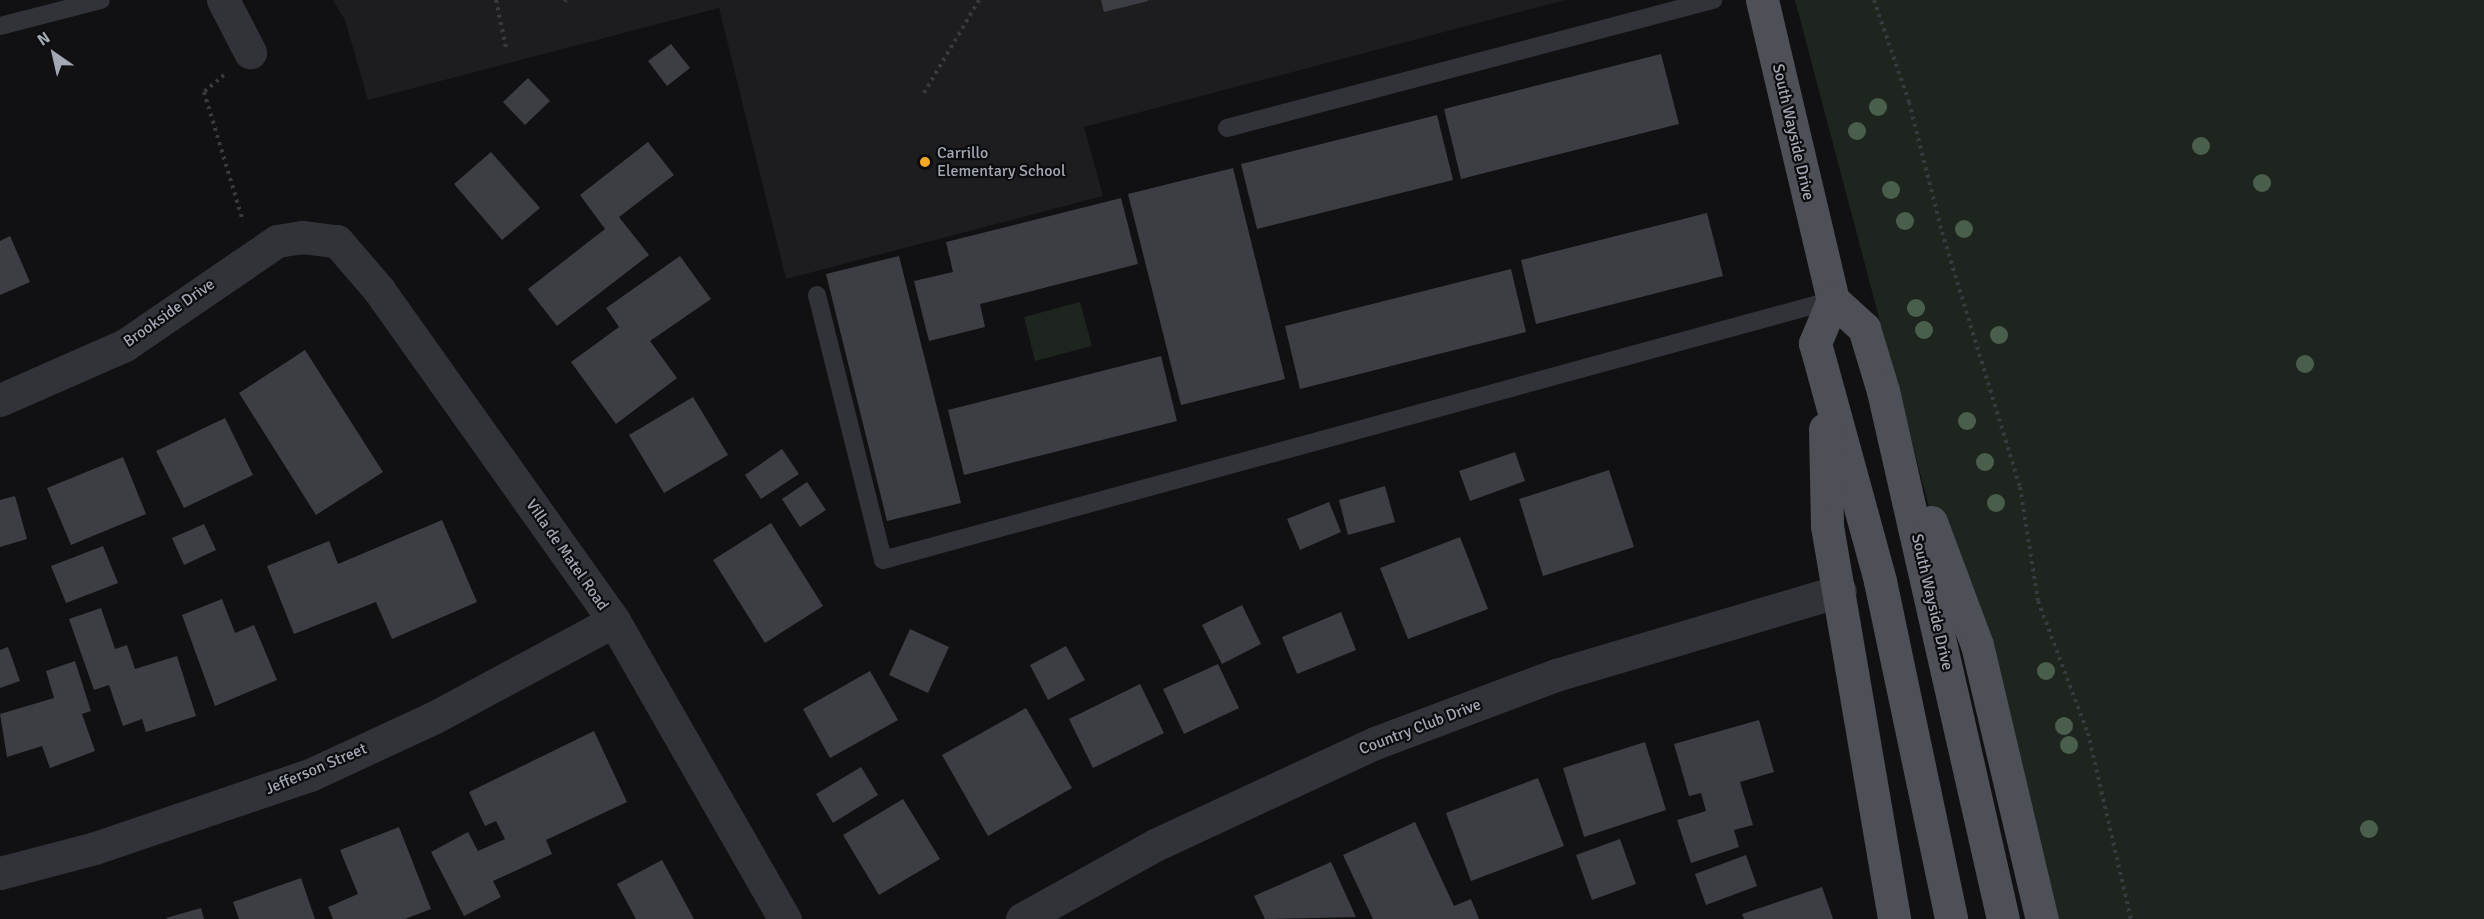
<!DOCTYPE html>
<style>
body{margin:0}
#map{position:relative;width:2484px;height:919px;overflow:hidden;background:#111113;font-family:Signika,sans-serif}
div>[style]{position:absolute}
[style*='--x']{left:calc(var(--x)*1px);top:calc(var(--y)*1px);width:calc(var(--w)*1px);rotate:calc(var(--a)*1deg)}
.built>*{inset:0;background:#1d1d20}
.green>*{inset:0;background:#1d251e}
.building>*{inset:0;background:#3d3e43}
.path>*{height:4px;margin-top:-2px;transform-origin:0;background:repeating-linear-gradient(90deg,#383a3f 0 3px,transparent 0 7.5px)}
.service>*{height:18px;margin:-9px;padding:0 9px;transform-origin:9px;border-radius:9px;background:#323338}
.minor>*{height:33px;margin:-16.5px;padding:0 16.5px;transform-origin:16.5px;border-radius:16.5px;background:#323338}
.primary>*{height:33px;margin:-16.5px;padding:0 16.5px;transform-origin:16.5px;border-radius:16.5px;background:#4e5057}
.trees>*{width:18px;height:18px;margin:-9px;border-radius:50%;background:#4a5f4b}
.dots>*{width:16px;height:16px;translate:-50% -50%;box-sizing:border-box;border:3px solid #0c0c0e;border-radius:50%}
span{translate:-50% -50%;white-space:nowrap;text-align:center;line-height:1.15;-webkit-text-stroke:4.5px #0c0c0e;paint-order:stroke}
.street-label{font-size:16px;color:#a2a8b4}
.poi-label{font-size:16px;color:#a2a8b4}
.left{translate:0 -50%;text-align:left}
.north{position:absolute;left:24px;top:24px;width:60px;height:60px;-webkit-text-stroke:4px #0c0c0e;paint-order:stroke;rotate:326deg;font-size:16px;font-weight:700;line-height:24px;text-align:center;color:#a2a8b4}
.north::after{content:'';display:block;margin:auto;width:21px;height:27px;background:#a2a8b4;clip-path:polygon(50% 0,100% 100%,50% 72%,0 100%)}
</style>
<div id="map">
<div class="built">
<div style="clip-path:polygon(333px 0,1565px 0,1084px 127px,1103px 196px,786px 279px,719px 8px,368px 100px,345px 20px)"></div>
</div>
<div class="green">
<div style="clip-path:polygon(1795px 0,2484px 0,2484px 919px,2038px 919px)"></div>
<div style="clip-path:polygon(1080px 302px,1092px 346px,1035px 361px,1024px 317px)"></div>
</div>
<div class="building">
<div style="clip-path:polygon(1101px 0,1148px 0,1148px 1px,1104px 12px)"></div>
<div style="clip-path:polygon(671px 44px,690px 68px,667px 86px,648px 61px)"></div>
<div style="clip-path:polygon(1661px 54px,1679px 124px,1461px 179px,1444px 109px)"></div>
<div style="clip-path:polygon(528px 78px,550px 101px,525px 125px,503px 102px)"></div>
<div style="clip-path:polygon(1437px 115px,1453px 180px,1257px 229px,1241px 164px)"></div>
<div style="clip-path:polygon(648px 142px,674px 175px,619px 217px,649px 255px,557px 326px,528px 289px,605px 229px,580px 195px)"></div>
<div style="clip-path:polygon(491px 152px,540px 208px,502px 240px,454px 184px)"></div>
<div style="clip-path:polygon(1233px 168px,1285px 379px,1181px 405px,1128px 194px)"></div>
<div style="clip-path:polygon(1121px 198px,1138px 264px,980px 304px,985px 327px,929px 341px,914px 281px,953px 272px,946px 242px)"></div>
<div style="clip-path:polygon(1707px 213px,1723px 276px,1536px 324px,1521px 260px)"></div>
<div style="clip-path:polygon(10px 236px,30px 282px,0 295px,0 241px)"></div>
<div style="clip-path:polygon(680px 256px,711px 299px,650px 341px,677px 378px,616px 424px,571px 362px,619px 327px,606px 308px)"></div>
<div style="clip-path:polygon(899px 256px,961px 503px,887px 521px,826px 274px)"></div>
<div style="clip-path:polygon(1511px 269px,1526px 332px,1300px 389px,1285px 326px)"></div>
<div style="clip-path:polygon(305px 350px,383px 472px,316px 515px,239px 393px)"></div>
<div style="clip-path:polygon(1161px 356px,1177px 421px,964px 475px,948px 410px)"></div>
<div style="clip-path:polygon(693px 397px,728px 455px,664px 493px,629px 435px)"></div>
<div style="clip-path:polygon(225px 418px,253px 475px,184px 508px,156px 451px)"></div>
<div style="clip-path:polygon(782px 449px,799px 474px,761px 499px,745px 475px)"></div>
<div style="clip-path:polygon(1515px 452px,1525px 481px,1470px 501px,1459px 471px)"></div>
<div style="clip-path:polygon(123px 457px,146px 514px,71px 545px,47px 488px)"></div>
<div style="clip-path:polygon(1609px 470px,1634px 547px,1543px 576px,1519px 499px)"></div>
<div style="clip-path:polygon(807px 482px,826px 510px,800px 527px,782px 499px)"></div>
<div style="clip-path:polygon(1385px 486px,1395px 522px,1348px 535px,1339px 500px)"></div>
<div style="clip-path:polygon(15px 496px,27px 539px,0 547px,0 500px)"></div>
<div style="clip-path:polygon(1329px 502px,1341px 532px,1300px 550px,1287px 519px)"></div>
<div style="clip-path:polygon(442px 520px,477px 602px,392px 639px,376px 602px,294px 634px,267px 566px,329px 541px,338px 564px)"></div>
<div style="clip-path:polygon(771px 523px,823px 606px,765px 643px,713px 560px)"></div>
<div style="clip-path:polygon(204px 524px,216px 550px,184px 565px,172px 538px)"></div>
<div style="clip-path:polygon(1460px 537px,1488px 609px,1408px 639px,1380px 568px)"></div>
<div style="clip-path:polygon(103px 546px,118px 583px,66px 603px,51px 566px)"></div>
<div style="clip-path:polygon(222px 599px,235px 633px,254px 625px,277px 680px,215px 706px,182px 615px)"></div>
<div style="clip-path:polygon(1242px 605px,1261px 644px,1222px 664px,1202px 625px)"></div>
<div style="clip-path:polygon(101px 608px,115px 649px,127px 645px,135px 669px,177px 656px,196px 716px,146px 732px,142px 719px,123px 726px,109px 685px,94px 690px,69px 619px)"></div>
<div style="clip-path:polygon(1341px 612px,1356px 650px,1297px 674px,1282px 637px)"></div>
<div style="clip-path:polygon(910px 629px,949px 647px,928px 693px,889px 675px)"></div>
<div style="clip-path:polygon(1066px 646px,1085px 680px,1048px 700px,1030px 665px)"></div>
<div style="clip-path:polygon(8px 647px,20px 681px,0 688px,0 650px)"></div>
<div style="clip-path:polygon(75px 661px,91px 711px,82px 714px,95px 751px,50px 768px,42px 746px,7px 757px,0 714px,54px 698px,46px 671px)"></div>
<div style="clip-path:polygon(1218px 664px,1239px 708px,1184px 734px,1163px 689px)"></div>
<div style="clip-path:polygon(870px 671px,898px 720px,830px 758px,803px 709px)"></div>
<div style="clip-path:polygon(1140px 684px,1164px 733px,1093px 768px,1069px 719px)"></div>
<div style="clip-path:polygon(1026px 708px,1072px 788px,988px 836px,942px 755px)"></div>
<div style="clip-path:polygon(1759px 720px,1774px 772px,1740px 782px,1753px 825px,1734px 830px,1739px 847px,1691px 863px,1677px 820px,1706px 811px,1701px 793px,1689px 796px,1674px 744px)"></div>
<div style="clip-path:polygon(594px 731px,627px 802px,546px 840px,552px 854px,493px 881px,501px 897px,464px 916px,431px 852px,468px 832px,478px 851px,505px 839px,496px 821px,485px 826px,469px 792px)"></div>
<div style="clip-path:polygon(1645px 742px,1666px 810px,1584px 837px,1563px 768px)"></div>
<div style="clip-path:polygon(861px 767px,878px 795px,833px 823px,816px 794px)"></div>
<div style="clip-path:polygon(1538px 778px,1564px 846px,1471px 881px,1446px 813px)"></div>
<div style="clip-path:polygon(903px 799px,940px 859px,879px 895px,843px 835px)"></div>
<div style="clip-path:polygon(1415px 822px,1454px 906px,1471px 899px,1479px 919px,1373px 919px,1343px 855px)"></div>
<div style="clip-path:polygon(399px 827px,431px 909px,405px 919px,333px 919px,328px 907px,358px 894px,340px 850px)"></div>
<div style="clip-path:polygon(1620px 839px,1636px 884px,1592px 900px,1576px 855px)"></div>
<div style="clip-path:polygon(1746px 855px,1757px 886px,1706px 905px,1695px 874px)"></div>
<div style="clip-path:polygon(662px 860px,694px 919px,636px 919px,617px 884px)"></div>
<div style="clip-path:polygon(1331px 862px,1356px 917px,1265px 919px,1254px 896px)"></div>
<div style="clip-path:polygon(301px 878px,315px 919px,239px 919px,233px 902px)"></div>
<div style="clip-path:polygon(1822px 887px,1833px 919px,1744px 919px,1742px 914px)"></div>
<div style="clip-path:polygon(201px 908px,204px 919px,167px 919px,166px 918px)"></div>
</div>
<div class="path">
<div style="--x:496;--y:0;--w:49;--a:78.2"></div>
<div style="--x:1874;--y:0;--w:108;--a:71.1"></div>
<div style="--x:1909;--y:102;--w:134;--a:75.8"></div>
<div style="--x:1942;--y:232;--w:267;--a:73"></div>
<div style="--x:2020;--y:487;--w:115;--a:81"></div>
<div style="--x:2038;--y:601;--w:141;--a:69.3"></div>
<div style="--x:2088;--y:733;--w:191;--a:77"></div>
<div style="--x:565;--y:2;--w:2;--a:-63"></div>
<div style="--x:224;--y:75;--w:26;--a:140"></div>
<div style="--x:204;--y:92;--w:135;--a:73.2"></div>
<div style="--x:924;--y:93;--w:108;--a:-59.4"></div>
</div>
<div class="service">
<div style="--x:0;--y:26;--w:104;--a:-14.4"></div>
<div style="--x:1227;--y:128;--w:503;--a:-14.76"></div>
<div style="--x:817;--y:295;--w:273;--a:76"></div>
<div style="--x:883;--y:560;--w:985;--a:-15.31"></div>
</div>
<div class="minor">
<div style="--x:223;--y:0;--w:59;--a:62.6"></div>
<div style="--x:0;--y:400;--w:137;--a:-23.7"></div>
<div style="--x:125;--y:345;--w:184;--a:-34.4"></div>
<div style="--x:277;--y:241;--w:25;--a:-9"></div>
<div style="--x:302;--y:237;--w:35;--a:7"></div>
<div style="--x:337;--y:241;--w:65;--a:49.4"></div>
<div style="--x:379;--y:290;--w:406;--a:54.6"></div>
<div style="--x:614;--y:621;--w:344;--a:60.2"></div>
<div style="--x:0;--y:873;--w:98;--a:-14.7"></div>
<div style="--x:95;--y:848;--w:227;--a:-18.8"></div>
<div style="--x:310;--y:775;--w:136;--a:-24.9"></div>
<div style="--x:433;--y:718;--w:205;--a:-28.2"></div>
<div style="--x:1022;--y:919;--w:152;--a:-29.1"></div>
<div style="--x:1155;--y:845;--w:242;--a:-24.9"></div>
<div style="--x:1375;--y:743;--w:193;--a:-20.6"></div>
<div style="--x:1556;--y:675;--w:296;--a:-16.5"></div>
</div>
<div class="primary">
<div style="--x:1762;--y:0;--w:308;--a:76.7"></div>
<div style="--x:1833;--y:300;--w:42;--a:42.1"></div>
<div style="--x:1864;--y:328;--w:66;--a:73.2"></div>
<div style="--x:1883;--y:391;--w:541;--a:77.2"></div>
<div style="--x:1833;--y:300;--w:47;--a:112.7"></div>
<div style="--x:1815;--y:343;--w:247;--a:74.7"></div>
<div style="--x:1880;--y:581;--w:345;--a:78.1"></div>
<div style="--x:1825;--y:429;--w:97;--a:88.8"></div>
<div style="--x:1827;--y:526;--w:399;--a:80.3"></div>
<div style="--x:1931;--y:522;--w:131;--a:69.5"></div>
<div style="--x:1977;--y:645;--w:282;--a:76.7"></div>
</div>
<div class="trees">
<div style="left:1878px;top:107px"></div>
<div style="left:1857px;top:131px"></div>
<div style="left:2201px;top:146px"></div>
<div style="left:2262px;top:183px"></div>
<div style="left:1891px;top:190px"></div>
<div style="left:1905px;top:221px"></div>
<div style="left:1964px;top:229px"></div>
<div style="left:1916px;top:308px"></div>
<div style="left:1924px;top:330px"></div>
<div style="left:1999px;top:335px"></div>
<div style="left:2305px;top:364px"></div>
<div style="left:1967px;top:421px"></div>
<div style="left:1985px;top:462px"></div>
<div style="left:1996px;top:503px"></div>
<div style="left:2046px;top:671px"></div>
<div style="left:2064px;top:726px"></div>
<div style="left:2069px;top:745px"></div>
<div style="left:2369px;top:829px"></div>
</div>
<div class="dots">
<div style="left:925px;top:162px;background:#f5a827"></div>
</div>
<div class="street-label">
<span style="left:1793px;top:132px;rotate:77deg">South Wayside Drive</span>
<span style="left:169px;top:313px;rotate:-35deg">Brookside Drive</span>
<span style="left:567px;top:555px;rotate:55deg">Villa de Matel Road</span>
<span style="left:1932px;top:602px;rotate:77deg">South Wayside Drive</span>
<span style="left:1420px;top:727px;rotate:-21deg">Country Club Drive</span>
<span style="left:316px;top:769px;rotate:-23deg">Jefferson Street</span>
</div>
<div class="poi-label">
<span class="left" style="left:937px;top:162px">Carrillo<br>Elementary School</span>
</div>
<div class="north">N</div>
</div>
